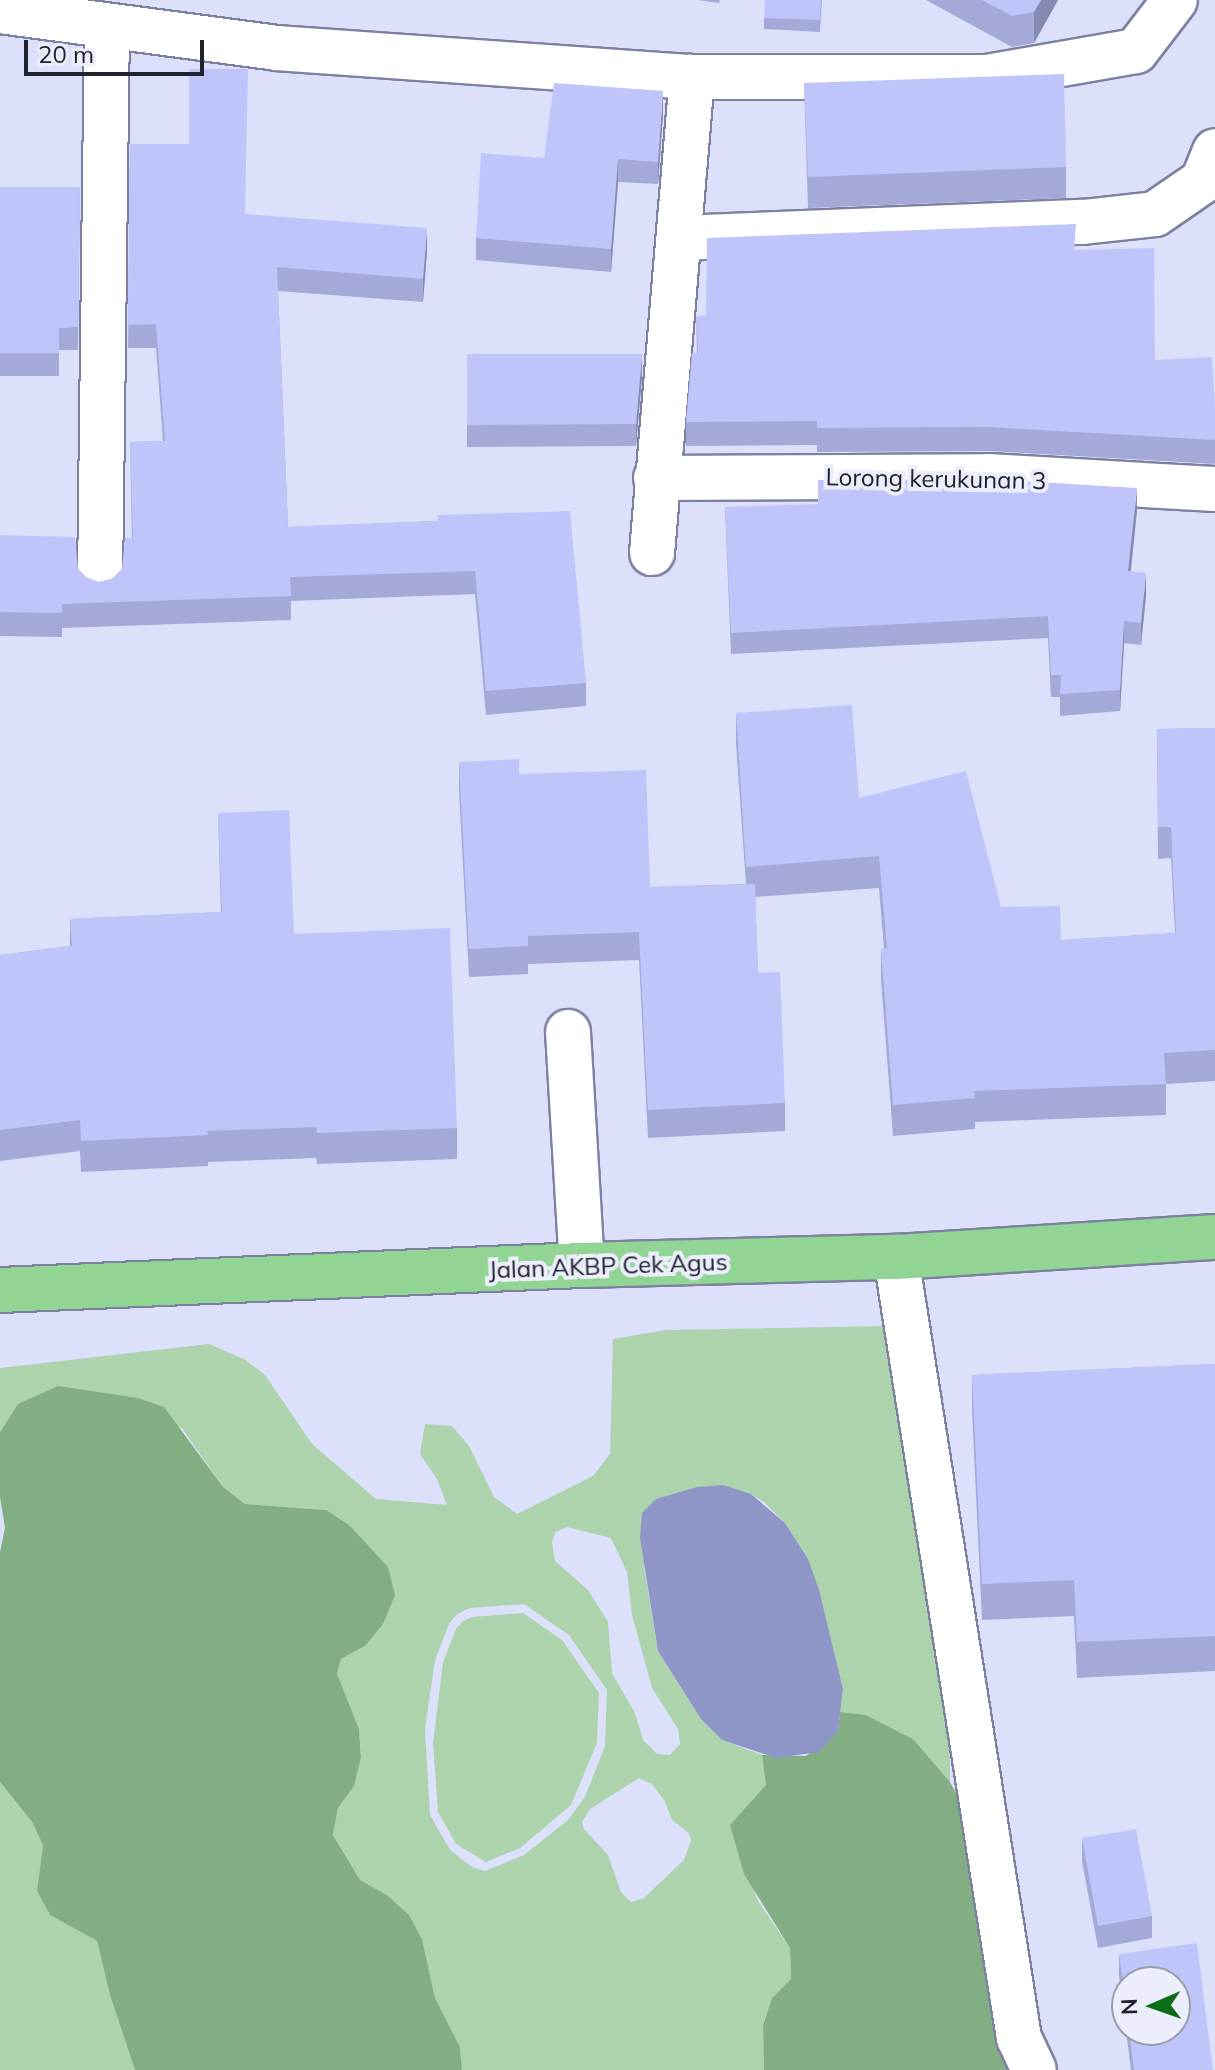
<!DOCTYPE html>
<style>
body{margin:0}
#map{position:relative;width:1215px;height:2070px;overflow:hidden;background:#dce0fb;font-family:Mulish,sans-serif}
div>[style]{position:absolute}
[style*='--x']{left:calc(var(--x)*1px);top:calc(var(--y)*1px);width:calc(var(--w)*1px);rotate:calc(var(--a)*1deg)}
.green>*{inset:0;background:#add3ac}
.forest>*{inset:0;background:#83ad82}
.water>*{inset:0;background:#8f95c7}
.roads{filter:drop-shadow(2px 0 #7d81a0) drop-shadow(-2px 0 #7d81a0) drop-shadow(0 2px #7d81a0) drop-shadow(0 -2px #7d81a0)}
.minor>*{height:44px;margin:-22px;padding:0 22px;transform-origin:22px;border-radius:22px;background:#fff}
.major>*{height:44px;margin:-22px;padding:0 22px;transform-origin:22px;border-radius:22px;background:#91d494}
.wall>*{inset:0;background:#a4a9d8}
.shaded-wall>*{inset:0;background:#868ab0}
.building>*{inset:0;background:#bfc5fb}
span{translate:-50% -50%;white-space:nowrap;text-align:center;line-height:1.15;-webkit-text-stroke:8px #eceefc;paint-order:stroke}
.street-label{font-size:24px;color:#20222e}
.north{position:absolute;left:1111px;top:1966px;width:80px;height:80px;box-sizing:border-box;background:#eceefc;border:2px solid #9a9caa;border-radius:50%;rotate:268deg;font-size:22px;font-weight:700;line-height:32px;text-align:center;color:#20222e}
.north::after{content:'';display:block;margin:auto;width:28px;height:36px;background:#0c6c18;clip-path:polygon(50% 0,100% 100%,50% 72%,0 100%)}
.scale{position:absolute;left:24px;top:40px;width:180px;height:36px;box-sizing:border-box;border:4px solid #20222e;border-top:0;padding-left:10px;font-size:24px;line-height:28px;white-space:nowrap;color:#20222e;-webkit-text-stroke:6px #eceefc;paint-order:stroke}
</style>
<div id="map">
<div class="green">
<div style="clip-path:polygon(evenodd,891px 1326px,950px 1725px,950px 1782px,913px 1739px,866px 1715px,840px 1712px,843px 1689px,808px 1560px,785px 1523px,764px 1502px,751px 1494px,647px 1509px,642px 1514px,644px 1567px,658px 1651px,701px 1719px,722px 1740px,762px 1755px,767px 1785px,730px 1825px,758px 1901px,790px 1948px,791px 1979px,772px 1998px,763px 2024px,764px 2070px,462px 2070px,460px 2047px,435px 1998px,422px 1939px,409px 1915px,387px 1895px,360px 1880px,333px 1835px,338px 1808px,354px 1786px,361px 1758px,359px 1729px,337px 1675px,341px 1659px,365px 1646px,326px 1510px,245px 1504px,223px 1487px,182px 1428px,32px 1398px,18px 1404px,0 1432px,0 1368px,209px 1344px,244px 1359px,265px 1375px,312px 1444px,376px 1499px,447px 1505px,437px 1479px,420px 1454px,425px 1424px,452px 1426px,469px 1446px,494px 1497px,517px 1514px,593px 1476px,610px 1454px,613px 1339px,666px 1330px,891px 1326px,567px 1527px,611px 1538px,627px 1572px,632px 1615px,652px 1688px,678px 1729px,680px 1744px,670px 1755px,657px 1754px,643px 1740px,635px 1713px,612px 1673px,608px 1622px,588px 1590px,555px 1561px,552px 1543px,555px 1532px,567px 1527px,891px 1326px,524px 1604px,569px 1635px,607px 1690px,605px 1746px,585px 1797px,568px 1820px,524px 1855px,485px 1871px,472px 1867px,450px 1850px,430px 1815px,425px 1730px,435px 1660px,449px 1624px,457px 1614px,470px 1608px,524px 1604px,891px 1326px,639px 1778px,652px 1784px,664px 1800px,672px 1820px,689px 1833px,691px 1840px,684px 1860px,644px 1898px,631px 1902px,621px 1892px,608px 1855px,584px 1829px,582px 1822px,590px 1809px,639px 1778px)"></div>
<div style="clip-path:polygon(523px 1613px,562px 1640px,599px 1693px,597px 1743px,571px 1805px,520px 1848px,486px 1862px,456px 1844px,438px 1812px,433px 1744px,443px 1662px,456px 1629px,463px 1621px,472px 1617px)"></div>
<div style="clip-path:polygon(0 1782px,32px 1822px,43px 1845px,37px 1891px,50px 1915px,97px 1941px,110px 1995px,135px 2070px,0 2070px)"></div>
</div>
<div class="forest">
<div style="clip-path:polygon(58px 1386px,138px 1398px,164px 1407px,223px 1487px,245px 1504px,326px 1510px,349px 1525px,388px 1567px,395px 1595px,383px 1624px,365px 1646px,341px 1659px,337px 1674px,359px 1729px,361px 1758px,354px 1786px,338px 1808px,333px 1835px,360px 1880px,387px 1895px,409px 1915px,422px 1939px,435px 1998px,460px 2047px,462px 2070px,135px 2070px,110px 1995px,97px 1941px,50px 1915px,37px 1891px,43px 1845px,32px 1822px,0 1782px,0 1552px,5px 1528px,0 1497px,0 1432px,18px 1404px)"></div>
<div style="clip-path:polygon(840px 1712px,866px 1715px,913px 1739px,950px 1782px,962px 1804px,1017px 2070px,764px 2070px,763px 2025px,772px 1998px,791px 1979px,790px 1948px,744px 1874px,730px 1825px,766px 1785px,762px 1755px,806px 1756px,838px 1731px)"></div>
</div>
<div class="water">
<div style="clip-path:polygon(723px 1485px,751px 1494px,785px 1523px,808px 1559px,819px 1590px,843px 1689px,838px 1731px,819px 1752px,776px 1758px,722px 1740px,701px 1719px,658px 1651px,640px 1538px,642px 1513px,656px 1499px,697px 1487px)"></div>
</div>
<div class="roads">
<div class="minor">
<div style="--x:0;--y:11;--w:278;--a:7.6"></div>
<div style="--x:276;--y:48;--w:417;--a:4"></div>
<div style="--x:692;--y:77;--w:295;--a:0"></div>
<div style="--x:987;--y:77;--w:151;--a:-9.9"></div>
<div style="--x:1136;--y:51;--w:64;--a:-52.6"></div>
<div style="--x:679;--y:238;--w:404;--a:-2.3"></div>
<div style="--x:1083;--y:222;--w:72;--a:-6.3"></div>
<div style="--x:1155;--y:214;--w:58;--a:-34.5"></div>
<div style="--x:1203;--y:181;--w:32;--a:-68"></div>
<div style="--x:656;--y:478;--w:332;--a:-0.3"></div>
<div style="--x:988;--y:476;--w:227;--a:3.3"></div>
<div style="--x:652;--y:553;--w:478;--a:-85.2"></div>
<div style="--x:100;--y:581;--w:555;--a:-89.28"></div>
<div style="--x:568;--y:1032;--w:233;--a:86.6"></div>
<div style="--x:896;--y:1257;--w:791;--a:81.05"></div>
<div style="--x:1019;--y:2038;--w:35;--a:65"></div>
</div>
<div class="major">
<div style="--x:0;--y:1290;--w:583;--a:-2.46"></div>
<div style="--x:582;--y:1265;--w:314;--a:-1.5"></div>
<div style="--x:896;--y:1257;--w:320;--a:-3.6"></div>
</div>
</div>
<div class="wall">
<div style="clip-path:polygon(698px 0,720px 0,719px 3px)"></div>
<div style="clip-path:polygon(822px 0,820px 32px,764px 29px,764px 18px)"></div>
<div style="clip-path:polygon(926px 0,1058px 0,1034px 43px,1012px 47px)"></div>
<div style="clip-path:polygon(804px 83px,1066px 167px,1066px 198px,808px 208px)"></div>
<div style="clip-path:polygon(663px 114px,658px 184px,618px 182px,611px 272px,476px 260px,476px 238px,544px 158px)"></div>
<div style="clip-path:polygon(130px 144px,246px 214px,427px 251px,423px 302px,278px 291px,288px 527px,438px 521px,586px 683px,586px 706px,486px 715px,475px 594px,291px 601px,291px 620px,62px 628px,62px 637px,0 636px,0 535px,78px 569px,87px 578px,99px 582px,112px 579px,122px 569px,132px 538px,130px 442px,163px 441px,156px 348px,128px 348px)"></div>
<div style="clip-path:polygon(0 187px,80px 187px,78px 350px,59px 350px,59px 376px,0 376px)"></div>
<div style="clip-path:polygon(1075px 250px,1155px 360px,1215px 408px,1215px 464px,989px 451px,817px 452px,817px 445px,686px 446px,686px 422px,697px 353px,696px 317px,706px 316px)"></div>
<div style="clip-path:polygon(467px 354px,642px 377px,636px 446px,467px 447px)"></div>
<div style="clip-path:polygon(725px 507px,1137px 510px,1131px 571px,1146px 595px,1141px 645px,1124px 643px,1120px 711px,1060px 716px,1060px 697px,1051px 697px,1048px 638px,731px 654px)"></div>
<div style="clip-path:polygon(736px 713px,859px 798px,1001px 907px,1061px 940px,1175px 933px,1171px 858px,1158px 859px,1157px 729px,1215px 728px,1215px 1081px,1166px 1084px,1166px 1115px,975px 1122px,975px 1129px,893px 1136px,881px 980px,881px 949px,884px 949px,879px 888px,755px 897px,758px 973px,785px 1103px,785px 1131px,648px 1138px,639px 960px,528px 964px,528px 974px,469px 977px,459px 790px,459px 762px,650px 887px,746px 884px,736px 744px)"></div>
<div style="clip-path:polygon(218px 813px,294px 934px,457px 1128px,457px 1159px,317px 1164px,316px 1158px,208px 1162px,208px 1166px,81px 1172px,80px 1151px,0 1161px,0 955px,70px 946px,70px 919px,221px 912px)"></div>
<div style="clip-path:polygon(1215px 1364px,1215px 1671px,1077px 1678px,1074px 1616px,982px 1620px,972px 1411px,972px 1375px)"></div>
<div style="clip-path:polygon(1082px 1838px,1152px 1916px,1152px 1938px,1098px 1948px,1082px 1861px)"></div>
<div style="clip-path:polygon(evenodd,1119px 1954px,1213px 2070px,1131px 2070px,1119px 1976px,1119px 1954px,1127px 1982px,1175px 2030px,1127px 2030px,1127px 1982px)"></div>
</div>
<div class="shaded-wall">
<div style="clip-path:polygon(1041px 0,1058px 0,1034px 43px,1034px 12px)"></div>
<div style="clip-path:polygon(663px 91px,663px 114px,658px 184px,658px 162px)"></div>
<div style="clip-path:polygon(618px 159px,618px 182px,611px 272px,611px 249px)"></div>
<div style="clip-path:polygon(427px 228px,427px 251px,423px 302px,423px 279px)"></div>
<div style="clip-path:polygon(642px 354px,642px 377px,636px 446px,636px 424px)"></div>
<div style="clip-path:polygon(1137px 488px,1137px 510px,1128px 593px,1128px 571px)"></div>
<div style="clip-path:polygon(1146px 573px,1146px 595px,1141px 645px,1141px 623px)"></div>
<div style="clip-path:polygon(1124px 621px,1124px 643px,1120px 711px,1120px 690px)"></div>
</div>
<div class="building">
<div style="clip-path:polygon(765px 0,821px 0,820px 20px,764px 18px)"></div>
<div style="clip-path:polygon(982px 0,1041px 0,1034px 12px,1012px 16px)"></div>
<div style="clip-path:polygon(189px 69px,248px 69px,245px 214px,427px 228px,423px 279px,277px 267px,288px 527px,438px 521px,438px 515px,570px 511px,586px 683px,486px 691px,475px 571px,290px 577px,291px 596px,62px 604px,62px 613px,0 612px,0 535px,75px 537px,78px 569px,87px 578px,99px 582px,112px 579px,122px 569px,125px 538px,133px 538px,130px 442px,165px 441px,156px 324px,128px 325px,130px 144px,189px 144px)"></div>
<div style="clip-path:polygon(1064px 74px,1066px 167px,808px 177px,804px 83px)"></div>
<div style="clip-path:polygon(554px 83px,663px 91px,658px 162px,618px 159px,611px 249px,476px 238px,481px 153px,544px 158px)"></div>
<div style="clip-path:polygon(0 187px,80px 187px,78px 327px,59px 328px,59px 353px,0 353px)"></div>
<div style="clip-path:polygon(1076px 224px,1074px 250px,1154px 248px,1155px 360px,1212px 357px,1215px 408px,1215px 440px,989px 427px,817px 428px,817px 421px,686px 422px,692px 353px,698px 353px,696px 317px,706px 316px,707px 238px)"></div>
<div style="clip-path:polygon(467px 354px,642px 354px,636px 424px,467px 425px)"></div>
<div style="clip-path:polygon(987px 479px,1137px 488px,1128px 571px,1146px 573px,1141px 623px,1124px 621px,1120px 690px,1060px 694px,1061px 675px,1051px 675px,1048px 616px,731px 633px,725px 507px,818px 504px,818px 480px)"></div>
<div style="clip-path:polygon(852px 705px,859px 798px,966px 771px,1001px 907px,1060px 906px,1061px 940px,1176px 933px,1171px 827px,1158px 827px,1157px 729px,1215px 728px,1215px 1050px,1164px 1053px,1166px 1084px,974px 1091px,975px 1098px,893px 1105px,881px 949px,887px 948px,879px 856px,746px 867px,736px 713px)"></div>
<div style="clip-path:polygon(519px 759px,519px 774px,646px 770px,650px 887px,755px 884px,758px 973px,780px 972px,785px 1103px,648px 1110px,639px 932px,528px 936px,528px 946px,469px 949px,459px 762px)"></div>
<div style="clip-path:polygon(289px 810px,294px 934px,450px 928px,457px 1128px,317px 1133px,316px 1127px,207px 1131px,208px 1135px,81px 1141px,80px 1120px,0 1130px,0 955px,72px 946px,70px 919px,222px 912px,218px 813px)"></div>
<div style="clip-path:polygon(1215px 1364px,1215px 1636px,1077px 1642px,1074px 1580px,982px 1584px,972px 1375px)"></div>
<div style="clip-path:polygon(1136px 1829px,1152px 1916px,1098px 1926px,1082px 1838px)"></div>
<div style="clip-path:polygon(1197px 1943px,1213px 2070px,1134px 2070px,1129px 2030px,1175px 2030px,1175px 1982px,1127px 1982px,1127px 2015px,1119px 1954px)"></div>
</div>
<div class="street-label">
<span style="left:936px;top:479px;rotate:1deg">Lorong kerukunan 3</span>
<span style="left:608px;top:1266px;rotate:-2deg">Jalan AKBP Cek Agus</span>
</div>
<div class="north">N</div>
<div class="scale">20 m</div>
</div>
